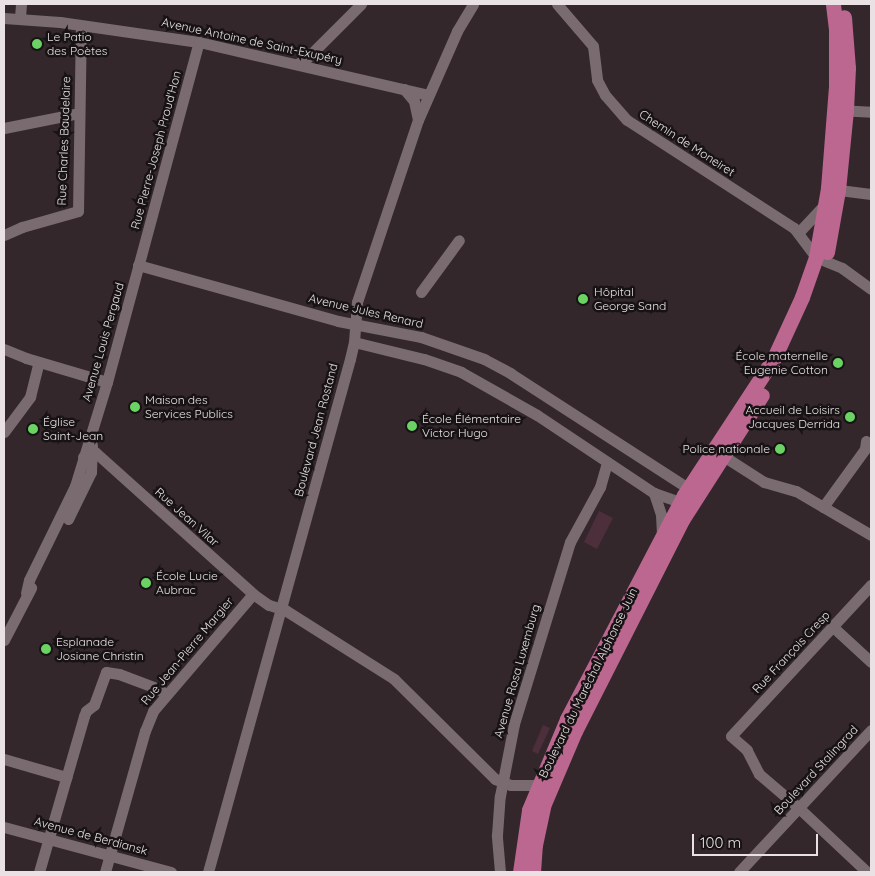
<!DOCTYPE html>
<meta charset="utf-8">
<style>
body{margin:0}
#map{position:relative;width:875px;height:876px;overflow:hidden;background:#33272c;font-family:Quicksand,sans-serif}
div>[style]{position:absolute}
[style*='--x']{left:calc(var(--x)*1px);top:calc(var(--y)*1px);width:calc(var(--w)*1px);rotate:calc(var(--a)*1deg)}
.green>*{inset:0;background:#4d2e3b}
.minor>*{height:11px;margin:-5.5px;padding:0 5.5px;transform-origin:5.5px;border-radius:5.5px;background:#796b70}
.major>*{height:15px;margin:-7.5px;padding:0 7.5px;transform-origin:7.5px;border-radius:7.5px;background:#bc678f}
.dots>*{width:14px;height:14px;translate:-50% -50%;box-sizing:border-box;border:2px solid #171214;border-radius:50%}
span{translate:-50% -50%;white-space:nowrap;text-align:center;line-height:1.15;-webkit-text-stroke:5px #171214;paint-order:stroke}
.poi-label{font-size:12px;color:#e9e1e4}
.left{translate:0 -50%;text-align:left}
.right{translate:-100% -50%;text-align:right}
.street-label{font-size:12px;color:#e9e1e4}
.frame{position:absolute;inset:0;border:5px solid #e9e1e4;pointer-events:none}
.scale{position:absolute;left:692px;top:834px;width:126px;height:22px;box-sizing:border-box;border:2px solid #e9e1e4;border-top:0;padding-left:6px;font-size:15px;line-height:18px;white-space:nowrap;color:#e9e1e4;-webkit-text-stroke:4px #171214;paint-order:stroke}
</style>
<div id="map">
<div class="green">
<div style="clip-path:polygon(599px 511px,613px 518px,597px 549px,584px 542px)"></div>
<div style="clip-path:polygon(543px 725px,550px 728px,538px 754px,532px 751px)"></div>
</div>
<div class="minor">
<div style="--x:557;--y:4;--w:55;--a:49.4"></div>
<div style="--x:593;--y:46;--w:34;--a:83"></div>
<div style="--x:597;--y:80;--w:17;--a:62"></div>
<div style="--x:605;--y:95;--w:33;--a:49"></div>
<div style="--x:627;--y:120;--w:199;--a:32.9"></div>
<div style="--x:794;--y:228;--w:36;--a:53"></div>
<div style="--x:4;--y:18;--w:56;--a:4.1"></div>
<div style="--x:60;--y:22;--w:140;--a:8.2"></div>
<div style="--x:199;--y:42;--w:235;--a:13"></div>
<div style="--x:20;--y:18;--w:14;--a:-86"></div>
<div style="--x:297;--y:64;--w:10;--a:-29"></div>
<div style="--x:306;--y:59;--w:78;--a:-45"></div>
<div style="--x:404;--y:89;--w:16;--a:50"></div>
<div style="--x:414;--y:101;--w:19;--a:78"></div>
<div style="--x:838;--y:110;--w:33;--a:3"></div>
<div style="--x:4;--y:128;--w:76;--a:-11.3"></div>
<div style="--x:831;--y:189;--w:40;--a:7.1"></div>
<div style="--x:799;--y:232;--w:38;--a:-47"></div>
<div style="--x:4;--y:235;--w:20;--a:-24"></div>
<div style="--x:22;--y:227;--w:58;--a:-15.9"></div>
<div style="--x:78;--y:211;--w:185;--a:-89.1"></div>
<div style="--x:825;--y:261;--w:18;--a:22"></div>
<div style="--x:842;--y:268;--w:36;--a:36"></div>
<div style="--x:138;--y:265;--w:208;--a:15.6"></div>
<div style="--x:338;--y:321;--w:85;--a:10.9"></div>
<div style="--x:421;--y:337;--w:67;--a:19.2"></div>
<div style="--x:484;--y:359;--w:30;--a:28"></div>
<div style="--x:510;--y:373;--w:212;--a:32.9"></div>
<div style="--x:421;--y:292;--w:64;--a:-53.8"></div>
<div style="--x:354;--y:342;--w:72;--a:13.7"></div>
<div style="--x:424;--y:359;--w:39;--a:19"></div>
<div style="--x:461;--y:372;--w:87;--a:29.5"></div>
<div style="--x:537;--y:415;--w:141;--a:33.7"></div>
<div style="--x:654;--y:493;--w:23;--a:72"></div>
<div style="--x:661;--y:515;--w:19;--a:87"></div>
<div style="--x:4;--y:349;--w:24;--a:22"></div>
<div style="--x:26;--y:358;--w:84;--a:16.5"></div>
<div style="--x:4;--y:432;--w:44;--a:-53.4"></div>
<div style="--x:30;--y:397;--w:36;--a:-76"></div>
<div style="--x:717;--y:452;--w:56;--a:32.6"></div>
<div style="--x:764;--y:482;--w:33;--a:16"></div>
<div style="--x:796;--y:491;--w:87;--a:30.4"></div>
<div style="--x:83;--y:457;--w:6;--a:-45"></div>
<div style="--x:87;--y:453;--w:8;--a:-7"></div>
<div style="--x:95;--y:452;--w:212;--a:41.9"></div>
<div style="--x:253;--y:594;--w:19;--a:35"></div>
<div style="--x:269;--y:605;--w:17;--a:17"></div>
<div style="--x:285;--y:610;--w:129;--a:32.3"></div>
<div style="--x:394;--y:679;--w:142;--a:44.7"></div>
<div style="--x:495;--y:779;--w:17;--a:21"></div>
<div style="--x:511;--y:785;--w:27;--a:0"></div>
<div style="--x:654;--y:493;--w:28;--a:19"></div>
<div style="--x:823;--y:507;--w:72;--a:-54.1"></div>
<div style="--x:865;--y:449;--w:8;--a:-83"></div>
<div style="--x:68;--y:519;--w:52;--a:-63.9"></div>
<div style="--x:91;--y:472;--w:27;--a:-88"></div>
<div style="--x:26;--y:593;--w:13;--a:-77"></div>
<div style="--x:29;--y:580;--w:105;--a:-63.9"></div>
<div style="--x:75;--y:486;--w:109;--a:-72.9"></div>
<div style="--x:107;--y:382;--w:352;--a:-74.9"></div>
<div style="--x:833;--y:627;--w:52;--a:42.6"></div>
<div style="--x:4;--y:640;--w:59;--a:-62.6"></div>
<div style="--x:4;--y:759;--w:65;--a:16.2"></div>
<div style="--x:4;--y:827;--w:173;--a:15.1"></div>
<div style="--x:39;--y:872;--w:162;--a:-73.9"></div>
<div style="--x:84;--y:716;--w:5;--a:-68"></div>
<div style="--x:86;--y:711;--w:10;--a:-37"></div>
<div style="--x:94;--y:705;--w:35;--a:-70"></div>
<div style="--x:106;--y:672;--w:13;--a:9"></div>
<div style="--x:119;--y:674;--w:43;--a:20.6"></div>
<div style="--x:159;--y:689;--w:9;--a:41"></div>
<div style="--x:105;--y:872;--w:147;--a:-74.2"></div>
<div style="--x:145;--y:731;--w:22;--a:-68"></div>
<div style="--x:153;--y:711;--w:154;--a:-49.5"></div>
<div style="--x:208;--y:872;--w:532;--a:-74.53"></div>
<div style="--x:350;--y:359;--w:17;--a:-77"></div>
<div style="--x:354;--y:342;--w:40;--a:-85.7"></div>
<div style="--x:357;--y:302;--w:192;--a:-71.5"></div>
<div style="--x:418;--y:120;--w:97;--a:-66.3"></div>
<div style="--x:457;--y:31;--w:31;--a:-59"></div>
<div style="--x:500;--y:872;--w:37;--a:-95"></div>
<div style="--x:497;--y:835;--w:39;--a:-86"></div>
<div style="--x:500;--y:796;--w:73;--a:-79"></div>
<div style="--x:514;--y:724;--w:190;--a:-72.9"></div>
<div style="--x:570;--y:542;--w:63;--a:-61.4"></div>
<div style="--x:600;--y:487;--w:26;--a:-74"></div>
<div style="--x:739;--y:872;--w:194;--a:-47.1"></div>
<div style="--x:867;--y:872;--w:92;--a:-136.8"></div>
<div style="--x:800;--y:809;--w:54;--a:-139.5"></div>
<div style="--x:759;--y:774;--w:27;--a:-117"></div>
<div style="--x:747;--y:750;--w:21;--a:-139"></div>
<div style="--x:731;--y:736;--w:206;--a:-47.2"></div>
</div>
<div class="major">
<div style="--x:827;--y:252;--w:63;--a:-79.9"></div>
<div style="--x:838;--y:190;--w:80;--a:-84.3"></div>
<div style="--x:846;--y:110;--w:42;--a:-87.3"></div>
<div style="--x:848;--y:68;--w:51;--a:-94.5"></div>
<div style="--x:520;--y:872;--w:63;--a:-81.7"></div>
<div style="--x:529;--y:810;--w:99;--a:-67.3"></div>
<div style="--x:567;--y:719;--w:253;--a:-62.4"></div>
<div style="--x:684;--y:495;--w:164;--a:-56.7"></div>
<div style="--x:774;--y:358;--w:67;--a:-65.3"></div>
<div style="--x:802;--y:297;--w:42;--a:-70.7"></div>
<div style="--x:816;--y:257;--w:70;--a:-80.1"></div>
<div style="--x:828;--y:188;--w:101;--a:-85.5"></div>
<div style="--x:836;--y:87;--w:58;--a:-90"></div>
<div style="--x:836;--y:29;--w:25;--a:-97"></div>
<div style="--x:533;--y:872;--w:27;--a:-86"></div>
<div style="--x:535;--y:845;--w:40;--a:-78"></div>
<div style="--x:543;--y:806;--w:82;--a:-66.9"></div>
<div style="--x:575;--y:731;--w:237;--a:-63.1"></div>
<div style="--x:682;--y:520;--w:148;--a:-57.4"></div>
</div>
<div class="dots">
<div style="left:37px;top:44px;background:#6ad364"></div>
<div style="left:583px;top:299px;background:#6ad364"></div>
<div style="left:838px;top:363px;background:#6ad364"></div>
<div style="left:135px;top:407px;background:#6ad364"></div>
<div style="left:850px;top:417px;background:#6ad364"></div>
<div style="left:412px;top:426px;background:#6ad364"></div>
<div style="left:33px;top:429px;background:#6ad364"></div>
<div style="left:780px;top:449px;background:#6ad364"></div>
<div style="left:146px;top:583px;background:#6ad364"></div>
<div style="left:46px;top:649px;background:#6ad364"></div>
</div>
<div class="poi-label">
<span class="left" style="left:47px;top:44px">Le Patio<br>des Poètes</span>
<span class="left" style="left:594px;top:299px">Hôpital<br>George Sand</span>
<span class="right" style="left:828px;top:363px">École maternelle<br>Eugenie Cotton</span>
<span class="left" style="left:145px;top:407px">Maison des<br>Services Publics</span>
<span class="right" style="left:840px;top:417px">Accueil de Loisirs<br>Jacques Derrida</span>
<span class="left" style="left:422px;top:426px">École Élémentaire<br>Victor Hugo</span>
<span class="left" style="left:43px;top:429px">Église<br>Saint-Jean</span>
<span class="right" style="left:770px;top:449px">Police nationale</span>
<span class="left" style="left:156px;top:583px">École Lucie<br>Aubrac</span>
<span class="left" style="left:56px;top:649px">Esplanade<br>Josiane Christin</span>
</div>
<div class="street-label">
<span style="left:252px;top:41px;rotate:12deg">Avenue Antoine de Saint-Exupéry</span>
<span style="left:64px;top:141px;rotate:-88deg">Rue Charles Baudelaire</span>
<span style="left:687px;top:143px;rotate:33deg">Chemin de Moneiret</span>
<span style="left:156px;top:150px;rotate:-75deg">Rue Pierre-Joseph Proud'Hon</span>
<span style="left:366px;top:311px;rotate:13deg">Avenue Jules Renard</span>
<span style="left:103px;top:342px;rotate:-74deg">Avenue Louis Pergaud</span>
<span style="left:316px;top:430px;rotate:-75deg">Boulevard Jean Rostand</span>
<span style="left:187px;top:517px;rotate:42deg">Rue Jean Vilar</span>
<span style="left:187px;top:651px;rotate:-50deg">Rue Jean-Pierre Margier</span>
<span style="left:791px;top:652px;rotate:-47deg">Rue François Cresp</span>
<span style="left:517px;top:671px;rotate:-74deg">Avenue Rosa Luxemburg</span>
<span style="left:588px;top:683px;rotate:-64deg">Boulevard du Maréchal Alphonse Juin</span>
<span style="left:816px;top:770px;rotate:-47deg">Boulevard Stalingrad</span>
<span style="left:91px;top:836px;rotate:15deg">Avenue de Berdiansk</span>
</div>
<div class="frame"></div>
<div class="scale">100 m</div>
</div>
